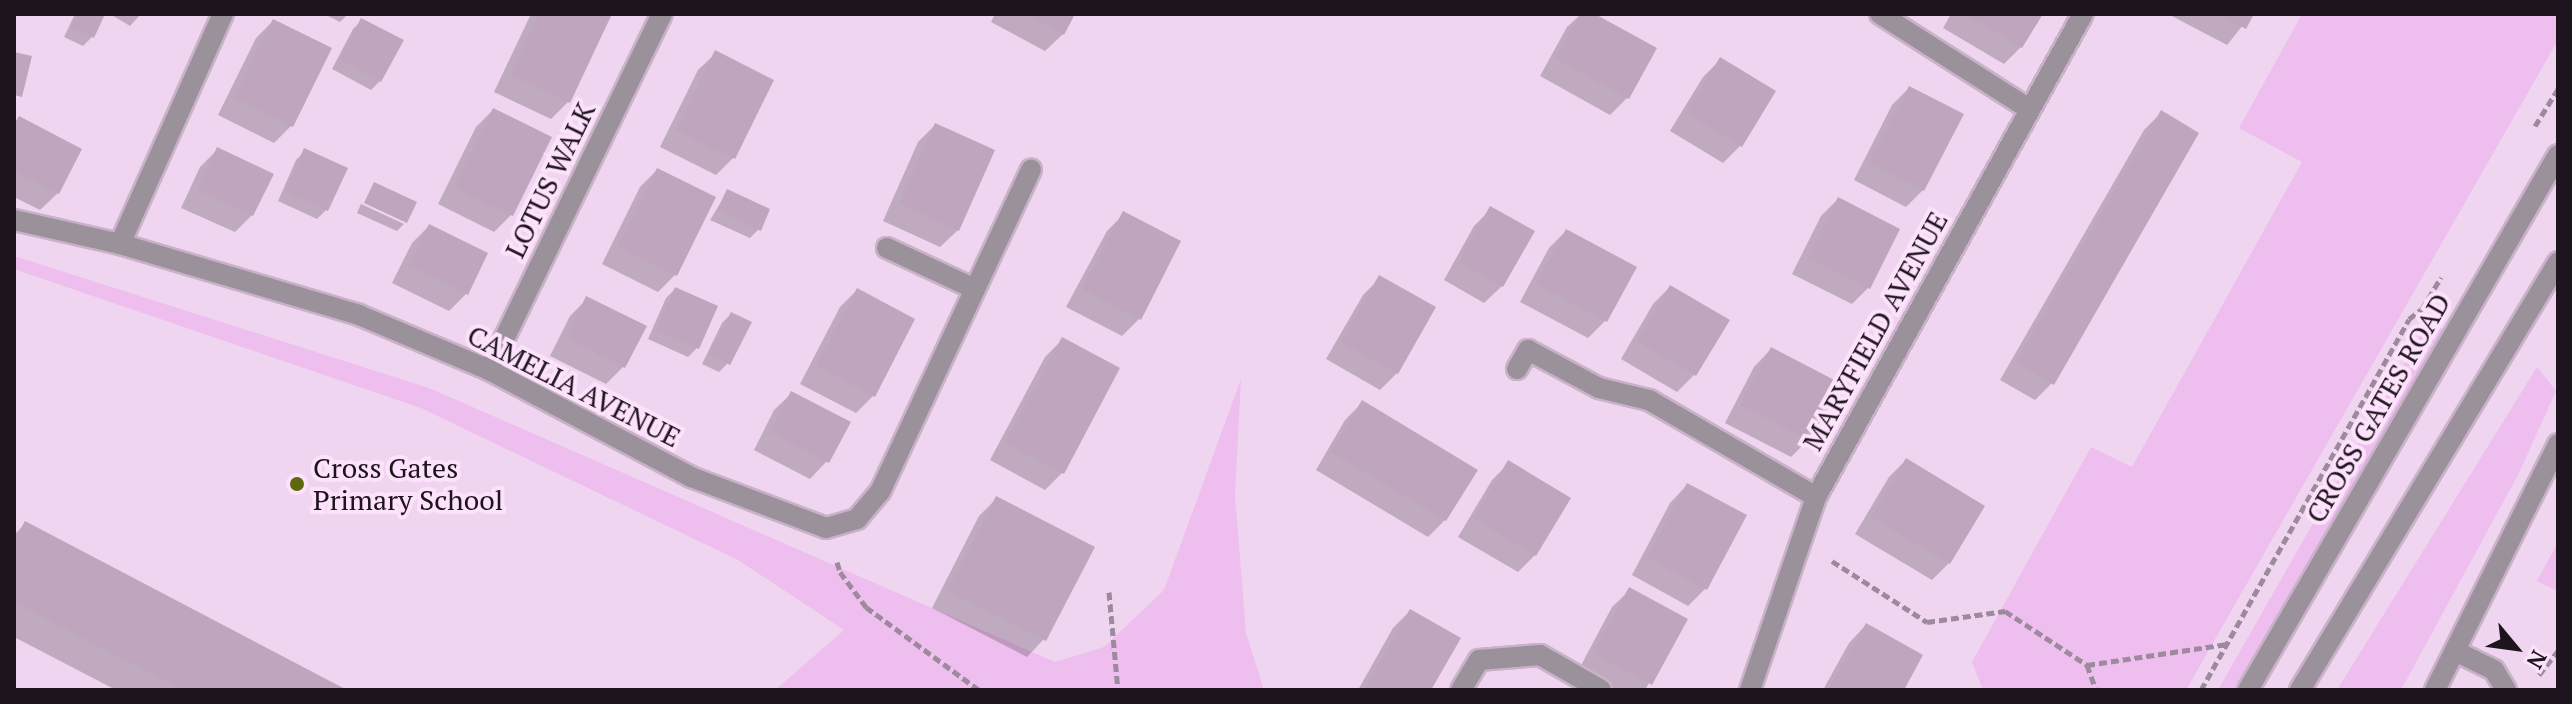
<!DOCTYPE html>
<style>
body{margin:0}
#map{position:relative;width:2572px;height:704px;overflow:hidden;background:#efd5ef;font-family:"PT Serif",serif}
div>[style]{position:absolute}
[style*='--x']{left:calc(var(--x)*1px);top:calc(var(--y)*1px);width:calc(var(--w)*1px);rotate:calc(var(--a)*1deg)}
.green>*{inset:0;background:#eebeee}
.shadow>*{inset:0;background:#0003}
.building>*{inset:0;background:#bfa6be}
.path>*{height:5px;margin-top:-2.5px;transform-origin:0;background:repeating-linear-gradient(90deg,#9e8a9e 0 8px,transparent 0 12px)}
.roads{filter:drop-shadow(2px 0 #c9b2c9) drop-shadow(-2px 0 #c9b2c9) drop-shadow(0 2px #c9b2c9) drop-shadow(0 -2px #c9b2c9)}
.service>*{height:20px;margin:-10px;padding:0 10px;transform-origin:10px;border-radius:10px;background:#9b919b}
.minor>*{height:20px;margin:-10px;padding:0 10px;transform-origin:10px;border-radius:10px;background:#9b919b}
.tertiary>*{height:20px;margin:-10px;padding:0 10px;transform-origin:10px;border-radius:10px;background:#9b919b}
.dots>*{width:22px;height:22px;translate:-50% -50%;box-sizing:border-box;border:4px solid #fde2fc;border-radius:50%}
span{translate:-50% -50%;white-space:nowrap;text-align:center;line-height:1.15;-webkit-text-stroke:8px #fde2fc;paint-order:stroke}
.street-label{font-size:28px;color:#1d141d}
.poi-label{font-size:28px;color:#1d141d}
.left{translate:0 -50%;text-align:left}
.frame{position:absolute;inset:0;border:16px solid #1d141d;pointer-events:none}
.north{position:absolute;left:2476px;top:608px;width:80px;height:80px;-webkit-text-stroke:6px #fde2fc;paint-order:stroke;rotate:119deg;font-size:22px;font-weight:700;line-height:32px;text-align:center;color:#1d141d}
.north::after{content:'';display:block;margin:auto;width:28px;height:36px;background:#1d141d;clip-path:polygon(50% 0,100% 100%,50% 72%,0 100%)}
</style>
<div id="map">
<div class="green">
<div style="clip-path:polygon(2302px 14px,2558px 14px,2558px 40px,2186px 690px,1983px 690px,1972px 662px,2091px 447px,2132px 467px,2302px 162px,2239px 128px)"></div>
<div style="clip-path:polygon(14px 256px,429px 388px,1055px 662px,1104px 647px,1164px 590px,1241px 379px,1235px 495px,1246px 633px,1264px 690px,775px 690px,844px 630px,738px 560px,421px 408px,14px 269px)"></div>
<div style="clip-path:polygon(2429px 320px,2443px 329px,2237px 690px,2218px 690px)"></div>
<div style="clip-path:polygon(2537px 367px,2556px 391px,2519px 473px,2401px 690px,2337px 690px)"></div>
<div style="clip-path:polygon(2558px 542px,2558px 589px,2557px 591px,2537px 581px)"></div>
</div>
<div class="shadow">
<div style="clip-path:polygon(75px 14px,103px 14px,92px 37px,83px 46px,64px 37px)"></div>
<div style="clip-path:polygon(110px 14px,141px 14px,130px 26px)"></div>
<div style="clip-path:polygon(324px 14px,348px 14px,340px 22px)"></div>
<div style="clip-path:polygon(531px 14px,610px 14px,568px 102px,551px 119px,494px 92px)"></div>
<div style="clip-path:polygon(995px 14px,1073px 14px,1063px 34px,1045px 51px,991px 22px)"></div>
<div style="clip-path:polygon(1581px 14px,1591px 14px,1655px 49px,1627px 98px,1610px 115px,1540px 76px,1567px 27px)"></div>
<div style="clip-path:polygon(1951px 14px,2041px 14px,2021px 47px,2004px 64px,1943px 28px)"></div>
<div style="clip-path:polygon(2168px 14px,2252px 14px,2227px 45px)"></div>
<div style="clip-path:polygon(362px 20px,380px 81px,371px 90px,332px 69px,353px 29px)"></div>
<div style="clip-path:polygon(273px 21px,329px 49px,291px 126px,274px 143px,218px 115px,256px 38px)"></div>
<div style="clip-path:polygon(716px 53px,733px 158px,716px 175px,660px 147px,698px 70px)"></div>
<div style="clip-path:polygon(1720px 60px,1740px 146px,1723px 163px,1670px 131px,1703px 77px)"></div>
<div style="clip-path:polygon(1909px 88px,1923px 190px,1906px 207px,1854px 180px,1892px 105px)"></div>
<div style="clip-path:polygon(493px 110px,511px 215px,494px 232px,438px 204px,476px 127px)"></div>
<div style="clip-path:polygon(2161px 113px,2052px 383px,2035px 400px,2000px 380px,2144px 130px)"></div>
<div style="clip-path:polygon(19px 118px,58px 193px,40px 210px,14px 197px,14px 123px)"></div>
<div style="clip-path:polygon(935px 125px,958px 230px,940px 247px,883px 221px,918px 142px)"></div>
<div style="clip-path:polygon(217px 150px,252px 215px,235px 232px,181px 208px,200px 167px)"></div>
<div style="clip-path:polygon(305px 151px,326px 210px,317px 219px,278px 201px,296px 160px)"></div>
<div style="clip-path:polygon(657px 170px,713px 198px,675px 275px,658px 292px,602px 264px,640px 187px)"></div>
<div style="clip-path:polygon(728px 191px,759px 229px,750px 238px,710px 220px)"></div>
<div style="clip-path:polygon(1838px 199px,1869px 287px,1852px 304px,1792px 274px,1821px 216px)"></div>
<div style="clip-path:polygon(361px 204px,404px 224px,397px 231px,357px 213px)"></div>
<div style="clip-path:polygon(1491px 209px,1502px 286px,1484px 303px,1444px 280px,1474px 226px)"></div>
<div style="clip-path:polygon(1124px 214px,1179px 242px,1139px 319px,1122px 336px,1066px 307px,1107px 231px)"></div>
<div style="clip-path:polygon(429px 226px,486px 254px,466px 294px,449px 311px,392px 283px,412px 243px)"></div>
<div style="clip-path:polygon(1566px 231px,1605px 321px,1588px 338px,1520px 302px,1549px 248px)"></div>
<div style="clip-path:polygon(1380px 278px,1397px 373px,1380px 390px,1326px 359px,1363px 295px)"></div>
<div style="clip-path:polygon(1670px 287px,1694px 375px,1677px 392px,1621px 359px,1653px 304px)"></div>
<div style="clip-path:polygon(675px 289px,697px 348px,688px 357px,648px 339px,666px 298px)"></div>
<div style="clip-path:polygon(857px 290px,873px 396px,856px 413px,800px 384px,840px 307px)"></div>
<div style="clip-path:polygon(587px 299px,624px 366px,606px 384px,550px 356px,570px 316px)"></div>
<div style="clip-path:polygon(731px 314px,728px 363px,719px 372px,702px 364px,722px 323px)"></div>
<div style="clip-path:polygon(1062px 340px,1062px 473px,1045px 490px,990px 460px,1045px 357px)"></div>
<div style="clip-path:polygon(1771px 349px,1808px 440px,1791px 457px,1725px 423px,1754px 367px)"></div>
<div style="clip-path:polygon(792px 393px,827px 461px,810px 479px,754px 450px,774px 410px)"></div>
<div style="clip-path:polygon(1362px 403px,1445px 520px,1428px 537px,1316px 470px,1345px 420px)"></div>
<div style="clip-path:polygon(1906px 460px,1949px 563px,1932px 580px,1855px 534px,1889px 477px)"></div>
<div style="clip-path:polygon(1509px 463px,1535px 555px,1518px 572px,1458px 537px,1492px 480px)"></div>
<div style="clip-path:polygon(1687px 485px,1705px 589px,1688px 606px,1632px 575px,1670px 503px)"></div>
<div style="clip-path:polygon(996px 499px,1044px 639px,1027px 657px,932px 608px,979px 516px)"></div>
<div style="clip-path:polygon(25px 524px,343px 690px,116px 690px,14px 637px,14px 535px)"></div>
<div style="clip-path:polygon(1630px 590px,1685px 620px,1645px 690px,1613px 690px,1578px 671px,1612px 607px)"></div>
<div style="clip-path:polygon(1410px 611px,1429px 690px,1358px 690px,1393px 628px)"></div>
<div style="clip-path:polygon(1866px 625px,1902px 690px,1823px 690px,1849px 643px)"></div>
</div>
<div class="building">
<div style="clip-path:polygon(78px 14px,105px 14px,94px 38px,71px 28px)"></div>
<div style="clip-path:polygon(539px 14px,612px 14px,570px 103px,510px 75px)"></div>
<div style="clip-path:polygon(1025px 14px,1075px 14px,1064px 35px)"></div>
<div style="clip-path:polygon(1581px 14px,1595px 14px,1657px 48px,1629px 99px,1556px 59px)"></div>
<div style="clip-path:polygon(1965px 14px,2043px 14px,2022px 48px)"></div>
<div style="clip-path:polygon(2217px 14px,2254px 14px,2246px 29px)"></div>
<div style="clip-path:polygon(361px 18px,404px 40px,381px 82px,340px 60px)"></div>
<div style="clip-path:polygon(273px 19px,332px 48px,293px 127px,234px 98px)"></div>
<div style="clip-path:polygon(715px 50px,774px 80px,735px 159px,676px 130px)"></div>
<div style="clip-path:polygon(14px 52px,32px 56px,22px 97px,14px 95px)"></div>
<div style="clip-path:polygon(1720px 57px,1776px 91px,1742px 147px,1686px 113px)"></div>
<div style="clip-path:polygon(1909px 86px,1964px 114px,1924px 191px,1869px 163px)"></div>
<div style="clip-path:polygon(493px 108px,552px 137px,513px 216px,454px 187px)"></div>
<div style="clip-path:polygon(2161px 110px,2199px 133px,2054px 385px,2016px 362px)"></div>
<div style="clip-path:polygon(19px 116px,82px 149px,59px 194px,14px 171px,14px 125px)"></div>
<div style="clip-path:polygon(935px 123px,995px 150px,959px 231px,899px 203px)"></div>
<div style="clip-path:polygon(217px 147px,274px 174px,253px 216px,197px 190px)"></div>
<div style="clip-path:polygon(304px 148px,348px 168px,328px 211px,285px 191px)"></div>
<div style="clip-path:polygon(657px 168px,716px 197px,677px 276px,617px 247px)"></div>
<div style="clip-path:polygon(374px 182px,417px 202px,407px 223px,364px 203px)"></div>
<div style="clip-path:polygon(727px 189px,770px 209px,761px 231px,717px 210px)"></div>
<div style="clip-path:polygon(1838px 197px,1900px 229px,1870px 289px,1808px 257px)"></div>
<div style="clip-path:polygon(1490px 206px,1535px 231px,1503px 287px,1459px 262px)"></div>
<div style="clip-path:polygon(1123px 211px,1181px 241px,1141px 320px,1082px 289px)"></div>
<div style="clip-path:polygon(429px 224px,488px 253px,468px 295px,408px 265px)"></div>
<div style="clip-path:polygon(1566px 229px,1637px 267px,1607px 322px,1536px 284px)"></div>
<div style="clip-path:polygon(1379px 275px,1436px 307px,1398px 374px,1341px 342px)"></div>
<div style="clip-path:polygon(1670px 285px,1730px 320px,1696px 376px,1637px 341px)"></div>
<div style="clip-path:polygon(675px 287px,718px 306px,699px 349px,656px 330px)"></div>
<div style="clip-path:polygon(857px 288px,915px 319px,875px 397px,816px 366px)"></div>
<div style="clip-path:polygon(586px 296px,647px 326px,625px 368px,566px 338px)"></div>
<div style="clip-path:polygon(731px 312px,752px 322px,730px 365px,709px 354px)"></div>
<div style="clip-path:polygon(1062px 337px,1120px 368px,1064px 474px,1005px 443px)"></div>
<div style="clip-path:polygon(1771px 347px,1840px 383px,1810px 441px,1740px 405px)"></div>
<div style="clip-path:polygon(791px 391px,851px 422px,829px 463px,770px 432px)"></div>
<div style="clip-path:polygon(1362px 400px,1478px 470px,1446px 521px,1331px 452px)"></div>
<div style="clip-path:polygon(1906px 458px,1985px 506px,1950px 564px,1871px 517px)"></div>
<div style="clip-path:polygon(1508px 460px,1571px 498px,1536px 556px,1474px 519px)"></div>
<div style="clip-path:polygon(1687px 483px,1747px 515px,1707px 590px,1647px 558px)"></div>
<div style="clip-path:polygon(996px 496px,1095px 547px,1046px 641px,948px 591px)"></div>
<div style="clip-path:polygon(25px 521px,347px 690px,182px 690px,14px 602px,14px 541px)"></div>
<div style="clip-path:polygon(1629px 587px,1688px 619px,1652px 685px,1593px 653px)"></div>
<div style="clip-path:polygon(1410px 609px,1461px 638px,1431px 690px,1364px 690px)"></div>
<div style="clip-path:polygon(1866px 623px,1923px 655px,1904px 690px,1828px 690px)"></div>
</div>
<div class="path">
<div style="--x:2535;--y:126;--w:44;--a:-58.1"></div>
<div style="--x:1832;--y:561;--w:113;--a:32.7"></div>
<div style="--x:1927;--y:622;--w:79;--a:-8"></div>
<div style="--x:2005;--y:611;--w:98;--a:33.4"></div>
<div style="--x:2087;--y:665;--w:27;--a:70"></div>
<div style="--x:837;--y:562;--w:10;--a:73"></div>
<div style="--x:840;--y:572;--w:44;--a:53.4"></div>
<div style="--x:866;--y:607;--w:140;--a:36.3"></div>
<div style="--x:1109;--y:592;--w:98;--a:84.8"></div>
<div style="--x:2087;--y:665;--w:142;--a:-8.5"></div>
<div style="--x:2539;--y:675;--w:31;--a:-52"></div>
<div style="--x:2201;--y:690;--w:425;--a:-60.7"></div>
<div style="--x:2409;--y:319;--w:16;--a:-38"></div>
<div style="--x:2422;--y:309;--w:37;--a:-59"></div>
</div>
<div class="roads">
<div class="service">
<div style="--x:2457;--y:652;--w:41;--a:25.9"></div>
<div style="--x:2494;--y:670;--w:23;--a:59"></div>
<div style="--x:2248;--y:690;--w:618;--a:-59.91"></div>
</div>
<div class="minor">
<div style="--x:1880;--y:14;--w:177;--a:32.5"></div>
<div style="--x:14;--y:220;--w:109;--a:12.8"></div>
<div style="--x:120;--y:244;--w:249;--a:16.5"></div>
<div style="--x:359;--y:315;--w:141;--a:22.9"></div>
<div style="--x:489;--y:370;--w:229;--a:27.9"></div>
<div style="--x:691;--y:477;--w:144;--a:20.7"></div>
<div style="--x:826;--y:528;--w:32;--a:-16"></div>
<div style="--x:857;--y:519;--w:35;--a:-50"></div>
<div style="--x:880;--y:492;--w:356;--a:-64.9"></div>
<div style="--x:120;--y:244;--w:252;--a:-65.9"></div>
<div style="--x:887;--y:248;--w:97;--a:25"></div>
<div style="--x:1517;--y:369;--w:22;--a:-60"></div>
<div style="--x:1528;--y:350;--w:81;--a:28.2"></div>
<div style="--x:1599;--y:388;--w:51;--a:13.5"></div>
<div style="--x:1649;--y:400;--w:193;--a:30.1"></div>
<div style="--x:489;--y:370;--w:396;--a:-64.1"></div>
<div style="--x:1461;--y:690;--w:35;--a:-59"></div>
<div style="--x:1479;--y:660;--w:61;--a:-4.7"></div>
<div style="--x:1540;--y:655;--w:70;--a:29.8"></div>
<div style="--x:1750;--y:690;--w:204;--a:-71.1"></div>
<div style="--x:1816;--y:497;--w:552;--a:-61.07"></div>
</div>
<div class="tertiary">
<div style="--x:2300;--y:690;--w:500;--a:-58.9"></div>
<div style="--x:2435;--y:690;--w:275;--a:-63.4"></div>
</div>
</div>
<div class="dots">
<div style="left:297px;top:484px;background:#5d670b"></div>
</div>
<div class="street-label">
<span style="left:550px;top:180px;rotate:-64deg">LOTUS WALK</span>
<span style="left:1875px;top:331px;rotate:-61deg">MARYFIELD AVENUE</span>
<span style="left:574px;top:386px;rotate:27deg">CAMELIA AVENUE</span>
<span style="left:2378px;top:408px;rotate:-60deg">CROSS GATES ROAD</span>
</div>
<div class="poi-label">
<span class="left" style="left:313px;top:484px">Cross Gates<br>Primary School</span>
</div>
<div class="frame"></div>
<div class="north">N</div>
</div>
